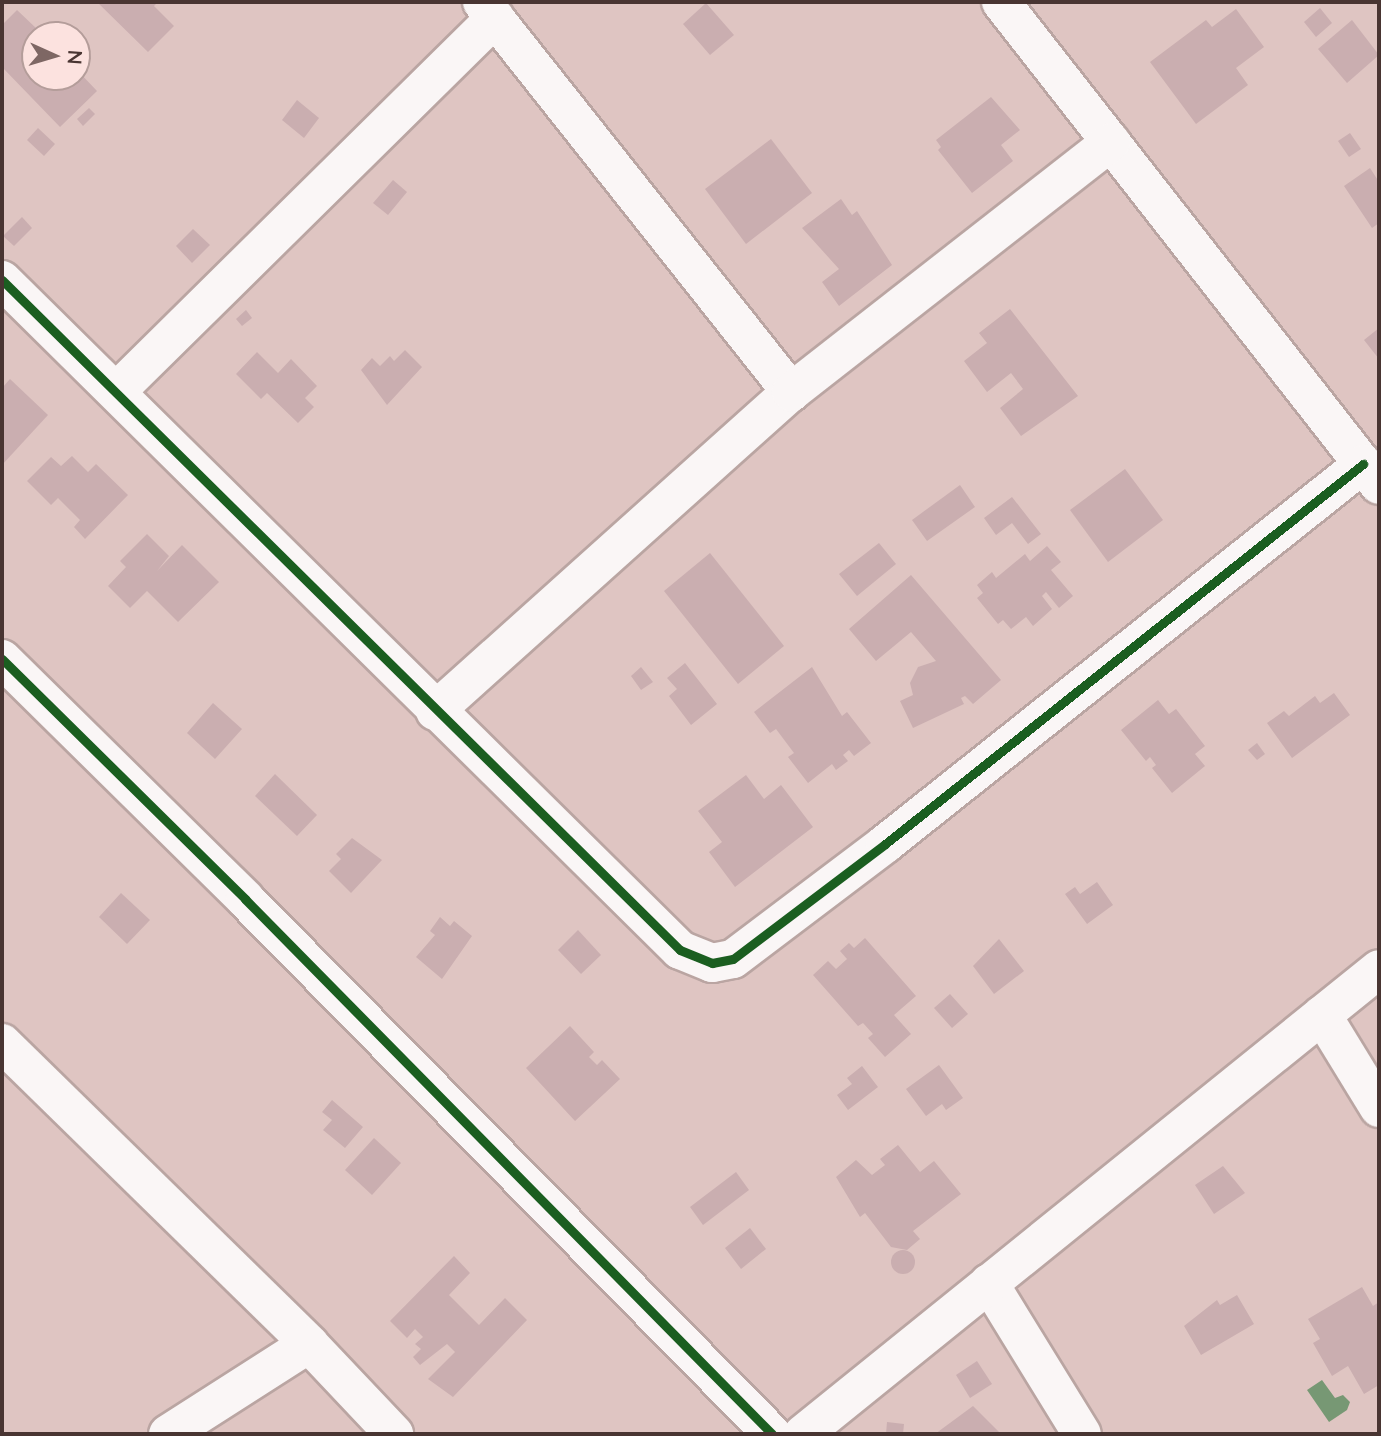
<!DOCTYPE html>
<style>
body{margin:0}
#map{position:relative;width:1381px;height:1436px;overflow:hidden;background:#dfc5c2;font-family:Lato,sans-serif}
div>[style]{position:absolute}
[style*='--x']{left:calc(var(--x)*1px);top:calc(var(--y)*1px);width:calc(var(--w)*1px);rotate:calc(var(--a)*1deg)}
.water>*{inset:0;background:#779874}
.building>*{inset:0;background:#caaeb0}
.round{border-radius:50%}
.roads{filter:drop-shadow(2px 0 #baa5a2) drop-shadow(-2px 0 #baa5a2) drop-shadow(0 2px #baa5a2) drop-shadow(0 -2px #baa5a2)}
.minor>*{height:38px;margin:-19px;padding:0 19px;transform-origin:19px;border-radius:19px;background:#faf6f6}
.cycleway>*{height:9px;margin:-4.5px;padding:0 4.5px;transform-origin:4.5px;border-radius:4.5px;background:#1b5e20}
span{translate:-50% -50%;white-space:nowrap;text-align:center;line-height:1.15;-webkit-text-stroke:6px #fce2df;paint-order:stroke}
.frame{position:absolute;inset:0;border:4px solid #493532;pointer-events:none}
.north{position:absolute;left:21px;top:21px;width:70px;height:70px;box-sizing:border-box;background:#fce2df;border:2px solid #b49d9a;border-radius:50%;rotate:94deg;font-size:19px;font-weight:700;line-height:28px;text-align:center;color:#493532}
.north::after{content:'';display:block;margin:auto;width:24px;height:32px;background:#7e6764;clip-path:polygon(50% 0,100% 100%,50% 72%,0 100%)}
</style>
<div id="map">
<div class="water">
<div style="clip-path:polygon(1322px 1380px,1335px 1398px,1343px 1395px,1350px 1402px,1347px 1410px,1329px 1422px,1307px 1390px)"></div>
</div>
<div class="building">
<div style="clip-path:polygon(97px 2px,158px 2px,154px 6px,174px 26px,148px 52px)"></div>
<div style="clip-path:polygon(706px 3px,734px 35px,710px 55px,683px 24px)"></div>
<div style="clip-path:polygon(1320px 8px,1332px 23px,1316px 37px,1304px 22px)"></div>
<div style="clip-path:polygon(1236px 9px,1264px 47px,1236px 68px,1248px 85px,1196px 124px,1150px 62px,1206px 20px,1212px 27px)"></div>
<div style="clip-path:polygon(17px 10px,37px 29px,41px 24px,51px 35px,35px 35px,35px 77px,77px 77px,77px 70px,97px 91px,60px 127px,2px 67px,2px 25px)"></div>
<div style="clip-path:polygon(1352px 20px,1379px 55px,1347px 83px,1318px 49px)"></div>
<div style="clip-path:polygon(991px 97px,1020px 130px,1001px 145px,1013px 161px,972px 193px,938px 150px,941px 147px,936px 140px)"></div>
<div style="clip-path:polygon(297px 100px,319px 118px,304px 138px,282px 120px)"></div>
<div style="clip-path:polygon(89px 108px,95px 114px,83px 126px,77px 119px)"></div>
<div style="clip-path:polygon(38px 128px,55px 144px,44px 156px,27px 140px)"></div>
<div style="clip-path:polygon(1350px 133px,1361px 149px,1349px 157px,1338px 141px)"></div>
<div style="clip-path:polygon(771px 139px,812px 193px,746px 244px,705px 189px)"></div>
<div style="clip-path:polygon(1370px 168px,1379px 182px,1379px 223px,1372px 228px,1344px 186px)"></div>
<div style="clip-path:polygon(393px 180px,407px 192px,388px 215px,373px 203px)"></div>
<div style="clip-path:polygon(841px 199px,852px 215px,857px 211px,892px 265px,839px 306px,822px 282px,839px 269px,802px 228px)"></div>
<div style="clip-path:polygon(22px 217px,32px 228px,14px 246px,3px 236px)"></div>
<div style="clip-path:polygon(193px 229px,210px 245px,192px 263px,176px 246px)"></div>
<div style="clip-path:polygon(1010px 309px,1078px 396px,1021px 436px,1000px 408px,1023px 389px,1011px 373px,987px 392px,964px 361px,987px 343px,979px 333px)"></div>
<div style="clip-path:polygon(246px 310px,252px 318px,242px 326px,236px 319px)"></div>
<div style="clip-path:polygon(1379px 328px,1379px 359px,1364px 340px)"></div>
<div style="clip-path:polygon(405px 350px,422px 367px,387px 405px,361px 370px,372px 358px,380px 366px,390px 356px,394px 361px)"></div>
<div style="clip-path:polygon(257px 352px,278px 373px,291px 359px,317px 386px,305px 398px,314px 407px,298px 423px,267px 393px,261px 399px,236px 374px)"></div>
<div style="clip-path:polygon(10px 379px,48px 415px,2px 465px,2px 388px)"></div>
<div style="clip-path:polygon(72px 456px,88px 472px,96px 464px,128px 495px,85px 539px,74px 527px,80px 520px,58px 498px,51px 505px,27px 481px,51px 457px,61px 466px)"></div>
<div style="clip-path:polygon(1125px 469px,1163px 520px,1108px 562px,1070px 510px)"></div>
<div style="clip-path:polygon(960px 485px,975px 507px,927px 541px,912px 520px)"></div>
<div style="clip-path:polygon(1012px 497px,1041px 534px,1028px 544px,1012px 523px,996px 535px,984px 518px)"></div>
<div style="clip-path:polygon(147px 534px,169px 556px,157px 571px,182px 545px,219px 582px,178px 622px,147px 591px,130px 608px,108px 586px,126px 567px,120px 561px)"></div>
<div style="clip-path:polygon(879px 543px,896px 564px,857px 596px,839px 574px)"></div>
<div style="clip-path:polygon(1047px 546px,1061px 562px,1051px 570px,1073px 596px,1059px 608px,1046px 592px,1042px 596px,1052px 609px,1033px 626px,1026px 617px,1011px 629px,1003px 620px,998px 624px,977px 598px,983px 593px,977px 585px,992px 572px,996px 578px,1025px 554px,1030px 561px)"></div>
<div style="clip-path:polygon(710px 553px,784px 646px,738px 684px,664px 591px)"></div>
<div style="clip-path:polygon(911px 575px,1001px 680px,973px 704px,965px 696px,961px 698px,964px 704px,913px 728px,900px 701px,913px 695px,910px 683px,918px 667px,936px 661px,911px 632px,876px 661px,849px 629px)"></div>
<div style="clip-path:polygon(685px 663px,717px 704px,691px 725px,669px 696px,677px 689px,667px 678px)"></div>
<div style="clip-path:polygon(641px 667px,653px 682px,641px 690px,631px 676px)"></div>
<div style="clip-path:polygon(812px 667px,842px 716px,847px 712px,871px 743px,854px 756px,849px 750px,843px 755px,848px 761px,836px 770px,832px 764px,808px 783px,788px 757px,794px 753px,776px 729px,770px 733px,754px 712px)"></div>
<div style="clip-path:polygon(1334px 693px,1350px 715px,1292px 758px,1267px 723px,1284px 711px,1289px 716px,1315px 696px,1320px 703px)"></div>
<div style="clip-path:polygon(1158px 700px,1169px 714px,1176px 709px,1205px 746px,1195px 754px,1205px 766px,1172px 793px,1152px 768px,1156px 765px,1150px 757px,1146px 761px,1121px 730px)"></div>
<div style="clip-path:polygon(213px 703px,242px 729px,215px 759px,187px 733px)"></div>
<div style="clip-path:polygon(1257px 743px,1265px 754px,1257px 760px,1248px 750px)"></div>
<div style="clip-path:polygon(275px 774px,317px 815px,297px 836px,255px 796px)"></div>
<div style="clip-path:polygon(746px 775px,764px 799px,781px 785px,813px 827px,735px 887px,709px 852px,722px 842px,698px 811px)"></div>
<div style="clip-path:polygon(352px 838px,382px 860px,351px 893px,329px 871px,341px 859px,336px 854px)"></div>
<div style="clip-path:polygon(1097px 882px,1113px 905px,1087px 924px,1065px 894px,1075px 887px,1080px 894px)"></div>
<div style="clip-path:polygon(121px 893px,150px 920px,127px 944px,99px 917px)"></div>
<div style="clip-path:polygon(440px 917px,450px 926px,454px 921px,472px 936px,442px 979px,416px 957px,435px 935px,430px 931px)"></div>
<div style="clip-path:polygon(578px 930px,601px 955px,581px 974px,558px 950px)"></div>
<div style="clip-path:polygon(865px 938px,916px 996px,894px 1015px,911px 1034px,885px 1057px,868px 1038px,873px 1034px,863px 1023px,858px 1026px,813px 975px,828px 961px,836px 969px,847px 959px,840px 951px,849px 943px,854px 948px)"></div>
<div style="clip-path:polygon(999px 939px,1024px 971px,994px 994px,973px 966px)"></div>
<div style="clip-path:polygon(950px 994px,968px 1014px,952px 1028px,934px 1008px)"></div>
<div style="clip-path:polygon(570px 1026px,594px 1052px,589px 1057px,597px 1065px,602px 1060px,620px 1079px,575px 1121px,526px 1068px)"></div>
<div style="clip-path:polygon(939px 1065px,963px 1098px,946px 1110px,942px 1104px,926px 1116px,906px 1089px)"></div>
<div style="clip-path:polygon(862px 1066px,878px 1087px,848px 1110px,837px 1095px,852px 1084px,847px 1078px)"></div>
<div style="clip-path:polygon(332px 1100px,363px 1127px,345px 1148px,323px 1130px,332px 1120px,322px 1112px)"></div>
<div style="clip-path:polygon(374px 1138px,401px 1163px,372px 1195px,345px 1170px)"></div>
<div style="clip-path:polygon(898px 1145px,920px 1172px,934px 1161px,961px 1194px,913px 1231px,920px 1239px,907px 1250px,891px 1247px,865px 1213px,860px 1217px,836px 1177px,856px 1160px,872px 1175px,885px 1165px,880px 1159px)"></div>
<div style="clip-path:polygon(1223px 1166px,1245px 1193px,1214px 1214px,1195px 1185px)"></div>
<div style="clip-path:polygon(736px 1172px,749px 1190px,703px 1225px,690px 1207px)"></div>
<div style="clip-path:polygon(750px 1228px,766px 1249px,741px 1269px,725px 1248px)"></div>
<div class="round" style="left:891px;top:1250px;width:24px;height:24px"></div>
<div style="clip-path:polygon(454px 1256px,470px 1273px,449px 1295px,479px 1325px,505px 1298px,527px 1320px,453px 1397px,428px 1379px,455px 1352px,447px 1344px,420px 1365px,413px 1357px,421px 1349px,415px 1344px,423px 1337px,415px 1329px,407px 1338px,390px 1321px)"></div>
<div style="clip-path:polygon(1362px 1287px,1373px 1306px,1379px 1302px,1379px 1385px,1364px 1394px,1348px 1366px,1332px 1376px,1313px 1343px,1320px 1339px,1308px 1319px)"></div>
<div style="clip-path:polygon(1237px 1295px,1254px 1324px,1201px 1355px,1184px 1326px,1217px 1300px,1220px 1305px)"></div>
<div style="clip-path:polygon(977px 1361px,992px 1384px,970px 1398px,956px 1375px)"></div>
<div style="clip-path:polygon(973px 1406px,1001px 1434px,935px 1434px)"></div>
<div style="clip-path:polygon(887px 1422px,904px 1424px,903px 1434px,886px 1434px)"></div>
</div>
<div class="roads">
<div class="minor">
<div style="--x:482;--y:2;--w:498;--a:51.6"></div>
<div style="--x:1001;--y:2;--w:613;--a:51.95"></div>
<div style="--x:2;--y:280;--w:953;--a:44.66"></div>
<div style="--x:680;--y:950;--w:35;--a:22"></div>
<div style="--x:712;--y:963;--w:21;--a:-11"></div>
<div style="--x:733;--y:959;--w:191;--a:-37.1"></div>
<div style="--x:885;--y:844;--w:611;--a:-38.48"></div>
<div style="--x:118;--y:390;--w:530;--a:-44.62"></div>
<div style="--x:2;--y:659;--w:342;--a:44.6"></div>
<div style="--x:245;--y:899;--w:751;--a:45.43"></div>
<div style="--x:435;--y:711;--w:478;--a:-41.9"></div>
<div style="--x:791;--y:392;--w:406;--a:-38"></div>
<div style="--x:1322;--y:1015;--w:109;--a:58.5"></div>
<div style="--x:2;--y:1043;--w:430;--a:44.4"></div>
<div style="--x:309;--y:1344;--w:124;--a:46.6"></div>
<div style="--x:989;--y:1283;--w:177;--a:58.4"></div>
<div style="--x:168;--y:1434;--w:167;--a:-32.6"></div>
<div style="--x:803;--y:1434;--w:740;--a:-38.91"></div>
</div>
</div>
<div class="cycleway">
<div style="--x:2;--y:280;--w:953;--a:44.66"></div>
<div style="--x:680;--y:950;--w:35;--a:22"></div>
<div style="--x:712;--y:963;--w:21;--a:-11"></div>
<div style="--x:733;--y:959;--w:191;--a:-37.1"></div>
<div style="--x:885;--y:844;--w:611;--a:-38.48"></div>
<div style="--x:2;--y:659;--w:342;--a:44.6"></div>
<div style="--x:245;--y:899;--w:751;--a:45.43"></div>
</div>
<div class="frame"></div>
<div class="north">N</div>
</div>
